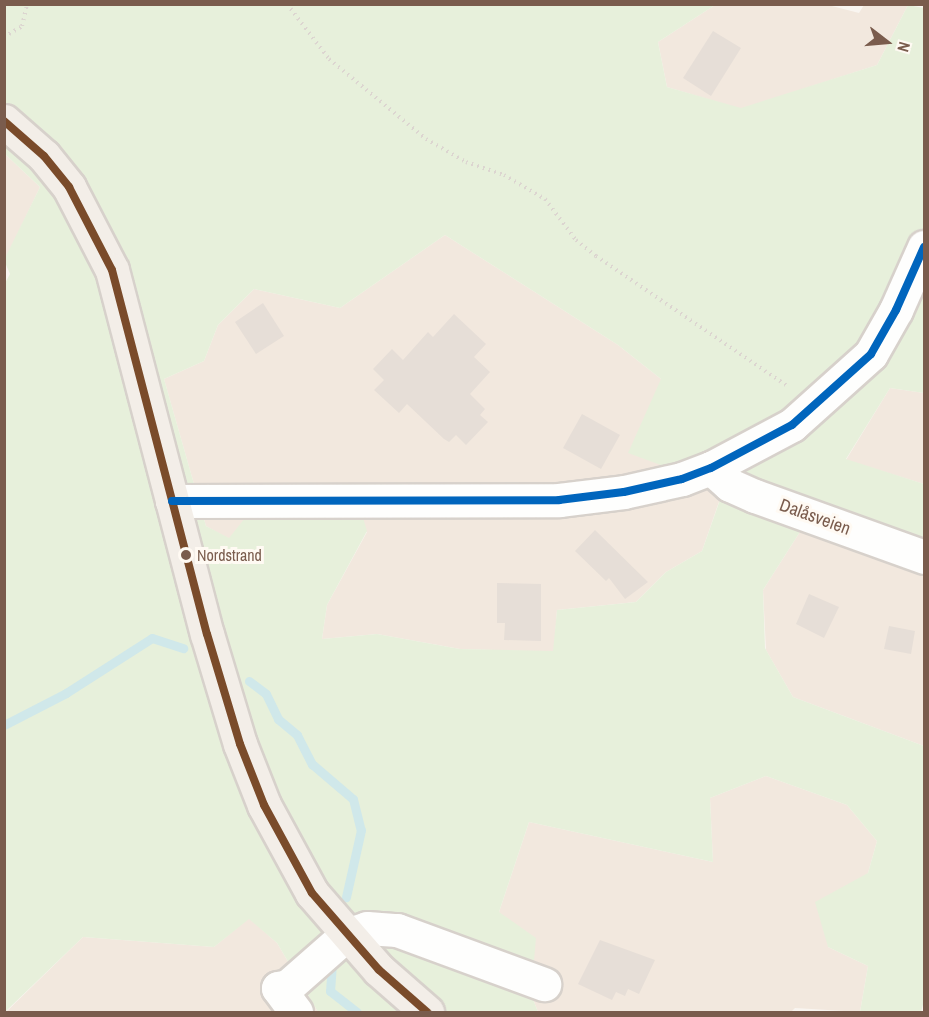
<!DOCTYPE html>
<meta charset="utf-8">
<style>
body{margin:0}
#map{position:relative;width:929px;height:1017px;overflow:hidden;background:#f9f5f0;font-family:"Archivo Narrow",sans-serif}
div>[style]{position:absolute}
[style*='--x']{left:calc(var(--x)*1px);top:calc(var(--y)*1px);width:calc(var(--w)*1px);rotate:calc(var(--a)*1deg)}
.residential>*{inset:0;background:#f2e8de}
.green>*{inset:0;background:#e7f0db}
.stream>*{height:9px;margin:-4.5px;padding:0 4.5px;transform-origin:4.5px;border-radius:4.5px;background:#d0e8ea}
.building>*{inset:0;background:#e6ded7}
.path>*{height:4px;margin-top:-2px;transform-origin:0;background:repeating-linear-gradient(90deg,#dcd5d0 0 1.5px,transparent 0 6px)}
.roads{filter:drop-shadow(2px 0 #d7d1cb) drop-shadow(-2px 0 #d7d1cb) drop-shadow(0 2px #d7d1cb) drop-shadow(0 -2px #d7d1cb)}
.minor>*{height:33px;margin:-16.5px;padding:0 16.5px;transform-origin:16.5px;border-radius:16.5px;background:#fefefd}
.major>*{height:33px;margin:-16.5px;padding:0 16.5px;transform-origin:16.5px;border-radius:16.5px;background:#f3eee8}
.bus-1>*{height:8px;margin:-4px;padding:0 4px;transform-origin:4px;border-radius:4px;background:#7a4b2a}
.bus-2>*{height:8px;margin:-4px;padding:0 4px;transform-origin:4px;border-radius:4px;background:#0065bd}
.dots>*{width:16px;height:16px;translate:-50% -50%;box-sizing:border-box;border:3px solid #fffaf3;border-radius:50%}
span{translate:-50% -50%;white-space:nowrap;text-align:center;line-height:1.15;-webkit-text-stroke:6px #fffaf3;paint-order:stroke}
.bus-label{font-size:16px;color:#7a5c4d}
.left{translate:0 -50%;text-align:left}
.street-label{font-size:18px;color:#7a5c4d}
.frame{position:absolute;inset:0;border:6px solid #7a5c4d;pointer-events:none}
.north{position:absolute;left:857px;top:12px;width:60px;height:60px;-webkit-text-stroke:4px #fffaf3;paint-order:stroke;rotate:106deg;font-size:16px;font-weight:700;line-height:24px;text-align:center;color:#7a5c4d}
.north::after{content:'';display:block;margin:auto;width:21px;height:27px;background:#7a5c4d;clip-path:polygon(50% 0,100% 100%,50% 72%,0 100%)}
</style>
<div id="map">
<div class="residential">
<div style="clip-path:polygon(715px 5px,828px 5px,859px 13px,864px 5px,908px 5px,877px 65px,741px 109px,667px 87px,658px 42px)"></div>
<div style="clip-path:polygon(5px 154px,40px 187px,5px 260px)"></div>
<div style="clip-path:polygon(445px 235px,618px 345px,661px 379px,669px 468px,722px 493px,702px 551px,666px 572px,636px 602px,557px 610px,554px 652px,460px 649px,377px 634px,322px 639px,327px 605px,367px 532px,229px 539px,206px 526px,164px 379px,204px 361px,218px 325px,254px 289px,340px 308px)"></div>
<div style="clip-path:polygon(890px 388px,924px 393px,924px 484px,846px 460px)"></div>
<div style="clip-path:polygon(817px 505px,924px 546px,924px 746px,793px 697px,766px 650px,763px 590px)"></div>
<div style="clip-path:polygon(766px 776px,847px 805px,877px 841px,868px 873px,828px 947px,868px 966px,860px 1012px,795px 1008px,791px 1012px,538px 1012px,499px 912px,529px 822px,713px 862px,710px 798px)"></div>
<div style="clip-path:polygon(249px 918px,277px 943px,318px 1012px,6px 1012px,83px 937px,214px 947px)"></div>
</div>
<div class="green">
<div style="clip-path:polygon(evenodd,4px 5px,715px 5px,658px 42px,667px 87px,741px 108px,877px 65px,908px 5px,924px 8px,924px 393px,890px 388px,846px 459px,924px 484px,924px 546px,817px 505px,763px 590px,765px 648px,793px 697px,924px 746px,924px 1001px,921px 1012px,860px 1012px,868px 966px,828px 947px,815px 902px,868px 873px,877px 841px,847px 805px,766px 776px,710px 798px,713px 862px,529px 822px,499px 912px,536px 938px,531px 994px,538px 1012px,318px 1012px,277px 943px,249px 919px,214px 947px,83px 937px,5px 1012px,4px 285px,10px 274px,4px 260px,40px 187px,5px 154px,4px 5px,445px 235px,618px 345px,661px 379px,628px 453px,669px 468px,722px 494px,702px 551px,666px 572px,636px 602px,557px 610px,553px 651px,460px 649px,377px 634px,322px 639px,327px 605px,367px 531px,361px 511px,245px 518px,229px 538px,206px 526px,164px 379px,204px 361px,218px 325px,254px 289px,340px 308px,445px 235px)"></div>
</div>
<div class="stream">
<div style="--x:249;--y:681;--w:21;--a:37"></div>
<div style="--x:266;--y:694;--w:28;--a:64"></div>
<div style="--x:278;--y:719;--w:25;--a:40"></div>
<div style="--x:297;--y:735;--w:33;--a:63"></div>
<div style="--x:312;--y:764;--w:54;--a:40.5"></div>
<div style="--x:353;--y:799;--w:32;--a:76"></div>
<div style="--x:361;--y:830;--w:69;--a:102.6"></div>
<div style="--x:4;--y:725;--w:70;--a:-27.3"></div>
<div style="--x:66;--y:693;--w:102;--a:-32.6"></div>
<div style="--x:152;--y:638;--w:33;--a:18"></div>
<div style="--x:332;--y:963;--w:28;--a:94"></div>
<div style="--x:330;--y:991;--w:34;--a:38"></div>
</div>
<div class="building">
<div style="clip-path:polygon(713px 31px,741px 48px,711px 96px,683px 78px)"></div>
<div style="clip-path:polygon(263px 303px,284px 336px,256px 354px,235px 322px)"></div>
<div style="clip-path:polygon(454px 314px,486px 344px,474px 357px,490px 372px,470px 394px,485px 409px,480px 415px,488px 422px,466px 445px,456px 435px,449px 442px,444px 439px,407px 404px,399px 413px,374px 390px,384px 380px,373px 369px,392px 349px,403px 360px,428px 332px,433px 337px)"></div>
<div style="clip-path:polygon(582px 414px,620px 435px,601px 469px,563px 448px)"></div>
<div style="clip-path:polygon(595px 530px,648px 582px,625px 599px,609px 578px,606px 581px,575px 551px)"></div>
<div style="clip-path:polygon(497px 583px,541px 584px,541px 641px,504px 640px,505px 623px,497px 623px)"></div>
<div style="clip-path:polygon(809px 594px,839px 607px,824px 638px,796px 624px)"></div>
<div style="clip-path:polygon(889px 626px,915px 631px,911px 654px,884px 649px)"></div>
<div style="clip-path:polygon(600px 940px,655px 960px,639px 994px,628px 989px,625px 996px,616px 992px,612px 1000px,578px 984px)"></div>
</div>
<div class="path">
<div style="--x:287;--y:4;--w:69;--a:52.6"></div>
<div style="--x:329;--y:59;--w:126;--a:39.5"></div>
<div style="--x:426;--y:139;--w:46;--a:29.9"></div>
<div style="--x:466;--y:162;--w:40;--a:18.9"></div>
<div style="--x:504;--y:175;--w:48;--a:30.3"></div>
<div style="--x:545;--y:199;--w:51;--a:52.9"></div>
<div style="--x:576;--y:240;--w:26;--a:39"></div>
<div style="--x:596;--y:256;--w:233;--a:34.2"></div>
<div style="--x:4;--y:37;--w:21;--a:-31"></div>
<div style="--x:22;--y:26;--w:23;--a:-77"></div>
</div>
<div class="roads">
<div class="minor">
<div style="--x:711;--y:468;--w:25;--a:42"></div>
<div style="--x:730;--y:485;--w:27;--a:24"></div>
<div style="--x:755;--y:496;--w:180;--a:19.8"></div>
<div style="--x:172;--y:501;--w:387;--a:-0.1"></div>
<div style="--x:559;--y:500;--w:65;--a:-7"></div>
<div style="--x:624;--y:492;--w:59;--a:-12.6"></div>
<div style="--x:682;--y:479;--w:31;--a:-21"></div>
<div style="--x:711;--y:468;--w:92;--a:-28"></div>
<div style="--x:792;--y:425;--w:106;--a:-41.9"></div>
<div style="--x:871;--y:354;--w:51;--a:-60.4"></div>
<div style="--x:896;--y:310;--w:69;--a:-66"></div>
<div style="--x:278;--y:988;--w:10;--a:-11"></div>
<div style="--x:288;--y:986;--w:77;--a:-41.3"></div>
<div style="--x:346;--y:935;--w:22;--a:-18"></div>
<div style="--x:367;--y:928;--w:30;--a:4"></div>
<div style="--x:397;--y:930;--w:157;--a:20.2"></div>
<div style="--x:278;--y:988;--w:30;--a:53"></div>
</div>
<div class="major">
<div style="--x:4;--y:121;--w:53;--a:41.2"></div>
<div style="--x:44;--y:156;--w:40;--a:51"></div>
<div style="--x:69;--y:187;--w:93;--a:62.6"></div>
<div style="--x:112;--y:270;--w:376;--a:75.4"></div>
<div style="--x:207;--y:634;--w:115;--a:73.3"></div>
<div style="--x:240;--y:744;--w:66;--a:68.5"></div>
<div style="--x:264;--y:805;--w:100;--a:61.4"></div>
<div style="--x:312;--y:893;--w:102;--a:49"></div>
<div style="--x:379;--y:970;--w:64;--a:41.2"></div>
</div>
</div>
<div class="bus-1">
<div style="--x:4;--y:121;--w:53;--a:41.2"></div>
<div style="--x:44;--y:156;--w:40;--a:51"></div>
<div style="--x:69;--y:187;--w:93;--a:62.6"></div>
<div style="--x:112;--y:270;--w:376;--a:75.4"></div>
<div style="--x:207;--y:634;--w:115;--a:73.3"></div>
<div style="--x:240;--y:744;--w:66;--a:68.5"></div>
<div style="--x:264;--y:805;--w:100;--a:61.4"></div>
<div style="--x:312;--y:893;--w:102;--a:49"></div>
<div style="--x:379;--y:970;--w:64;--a:41.2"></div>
</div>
<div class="bus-2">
<div style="--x:172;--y:501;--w:387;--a:-0.1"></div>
<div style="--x:559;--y:500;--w:65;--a:-7"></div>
<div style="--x:624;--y:492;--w:59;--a:-12.6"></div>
<div style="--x:682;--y:479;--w:31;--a:-21"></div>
<div style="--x:711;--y:468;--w:92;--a:-28"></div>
<div style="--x:792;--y:425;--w:106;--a:-41.9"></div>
<div style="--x:871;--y:354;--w:51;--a:-60.4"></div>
<div style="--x:896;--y:310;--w:69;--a:-66"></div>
</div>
<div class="dots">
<div style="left:186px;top:555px;background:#7a5c4d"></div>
</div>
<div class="bus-label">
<span class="left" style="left:197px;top:555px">Nordstrand</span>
</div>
<div class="street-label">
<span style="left:815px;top:517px;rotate:20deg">Dalåsveien</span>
</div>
<div class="frame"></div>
<div class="north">N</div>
</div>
